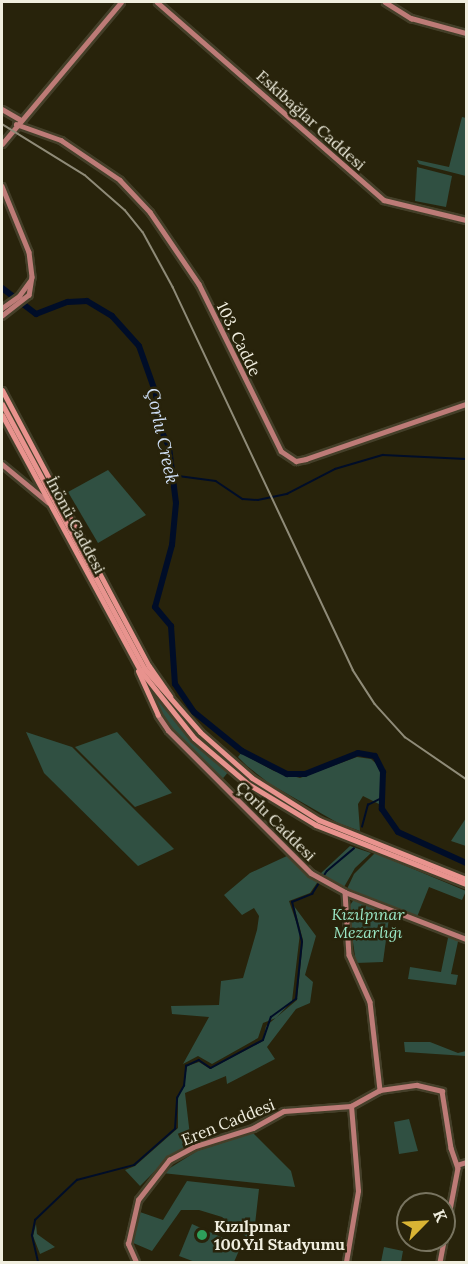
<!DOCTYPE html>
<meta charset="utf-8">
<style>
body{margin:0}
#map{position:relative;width:468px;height:1264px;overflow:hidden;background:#28230b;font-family:Lora,serif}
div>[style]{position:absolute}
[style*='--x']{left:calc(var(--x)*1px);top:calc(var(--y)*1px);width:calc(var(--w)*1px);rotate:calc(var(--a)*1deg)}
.green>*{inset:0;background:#305042}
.stream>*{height:1.5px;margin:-0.75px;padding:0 0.75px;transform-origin:0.75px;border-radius:0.75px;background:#000d28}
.river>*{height:6px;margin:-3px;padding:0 3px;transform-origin:3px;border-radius:3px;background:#000d28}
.roads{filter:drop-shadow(2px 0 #443f29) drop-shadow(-2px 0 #443f29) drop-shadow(0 2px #443f29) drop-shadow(0 -2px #443f29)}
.secondary>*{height:4.5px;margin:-2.25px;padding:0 2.25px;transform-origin:2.25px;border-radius:2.25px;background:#bd7b77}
.primary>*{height:5px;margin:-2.5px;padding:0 2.5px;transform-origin:2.5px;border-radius:2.5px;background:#e8938e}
.rail>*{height:1.5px;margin:-0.75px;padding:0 0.75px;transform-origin:0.75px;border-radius:0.75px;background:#8f8b78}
.dots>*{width:16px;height:16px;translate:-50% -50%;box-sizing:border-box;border:3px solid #28230b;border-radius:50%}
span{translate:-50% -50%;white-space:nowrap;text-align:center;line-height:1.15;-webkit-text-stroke:5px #28230b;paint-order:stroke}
.street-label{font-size:16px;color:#f0eedf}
.park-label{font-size:16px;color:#9ae8c6;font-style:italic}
.poi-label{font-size:16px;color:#f0eedf;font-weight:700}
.left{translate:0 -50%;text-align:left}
.water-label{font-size:18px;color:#cedef5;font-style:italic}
.frame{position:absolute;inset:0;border:3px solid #f0eedf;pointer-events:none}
.north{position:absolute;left:396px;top:1192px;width:60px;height:60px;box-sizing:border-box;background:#28230b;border:2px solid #787460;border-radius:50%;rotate:66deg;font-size:16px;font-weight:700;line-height:24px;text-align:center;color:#f0eedf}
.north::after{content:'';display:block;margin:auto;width:21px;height:27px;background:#d9b434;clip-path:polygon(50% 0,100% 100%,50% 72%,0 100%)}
</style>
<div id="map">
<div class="green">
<div style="clip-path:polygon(462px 117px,466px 118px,466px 176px,419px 164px,417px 160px,449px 167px)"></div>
<div style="clip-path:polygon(417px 167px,452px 176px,446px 207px,415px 201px)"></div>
<div style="clip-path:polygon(108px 470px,146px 515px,98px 543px,68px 492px)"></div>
<div style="clip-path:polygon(148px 687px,229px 771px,220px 782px,169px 730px)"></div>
<div style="clip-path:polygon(26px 732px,72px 747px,174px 849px,138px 866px,44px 773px)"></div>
<div style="clip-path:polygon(117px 732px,172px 793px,135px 807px,75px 747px)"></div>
<div style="clip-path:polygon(241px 753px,274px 771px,300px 778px,357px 757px,371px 759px,380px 767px,383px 806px,363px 796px,358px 804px,360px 831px,338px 823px,270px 784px,247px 766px,238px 757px)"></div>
<div style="clip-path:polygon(466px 818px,466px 846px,451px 841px)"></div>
<div style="clip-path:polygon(350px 846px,371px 853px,355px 868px,344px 887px,320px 874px)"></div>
<div style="clip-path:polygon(375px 853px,466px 891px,462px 900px,429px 887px,417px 917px,347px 889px,354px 874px)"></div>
<div style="clip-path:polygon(289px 855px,319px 880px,310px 893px,289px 901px,300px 933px,292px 1001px,276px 1018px,263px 1023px,258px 1038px,212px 1064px,198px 1056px,183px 1064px,209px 1017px,172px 1014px,171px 1006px,219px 1005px,221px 981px,243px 978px,257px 930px,259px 916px,254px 908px,242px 915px,224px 895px,250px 873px)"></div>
<div style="clip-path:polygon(355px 898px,390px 910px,383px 962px,356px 963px,348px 908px)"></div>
<div style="clip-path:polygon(294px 906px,316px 936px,305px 975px,313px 982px,310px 1003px,296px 1009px,267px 1047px,275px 1059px,227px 1084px,226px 1076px,185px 1093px,191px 1144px,169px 1157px,140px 1186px,125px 1170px,135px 1166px,178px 1128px,178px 1097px,184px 1086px,187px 1066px,199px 1062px,210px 1069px,263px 1041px,266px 1026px,297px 1000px,303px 940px)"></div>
<div style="clip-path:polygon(449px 933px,459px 937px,451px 974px,458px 975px,456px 985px,408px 979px,410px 967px,441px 972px)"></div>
<div style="clip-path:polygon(404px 1042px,430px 1042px,458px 1053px,466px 1051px,466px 1056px,405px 1052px)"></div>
<div style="clip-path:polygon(409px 1119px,418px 1151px,399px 1154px,394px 1122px)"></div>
<div style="clip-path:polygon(253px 1133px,291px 1171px,295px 1187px,162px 1173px,197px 1151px)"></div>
<div style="clip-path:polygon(187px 1181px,259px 1189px,253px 1242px,222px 1217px,199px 1210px,181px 1210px,152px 1251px,131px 1242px,137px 1211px,163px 1220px)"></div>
<div style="clip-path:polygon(36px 1224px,37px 1234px,55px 1247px,40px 1254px,33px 1236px)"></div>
<div style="clip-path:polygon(192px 1224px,241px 1246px,234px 1262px,195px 1262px,179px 1256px)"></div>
<div style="clip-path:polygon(384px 1247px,403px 1251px,401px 1262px,381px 1262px)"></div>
</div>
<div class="stream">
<div style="--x:171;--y:475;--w:45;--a:7.6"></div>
<div style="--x:216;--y:481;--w:32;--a:34"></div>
<div style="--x:243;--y:499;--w:15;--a:4"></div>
<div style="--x:258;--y:500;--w:30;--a:-12"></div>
<div style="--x:287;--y:494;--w:54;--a:-27.5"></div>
<div style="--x:335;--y:469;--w:50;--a:-16.3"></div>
<div style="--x:383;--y:455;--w:83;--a:2.8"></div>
<div style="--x:362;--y:827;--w:23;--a:-75"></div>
<div style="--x:368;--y:805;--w:13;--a:-27"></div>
<div style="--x:38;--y:1262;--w:27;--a:-103"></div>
<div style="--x:32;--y:1236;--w:16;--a:-79"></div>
<div style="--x:35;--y:1220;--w:58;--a:-43.6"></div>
<div style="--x:77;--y:1180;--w:59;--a:-14.7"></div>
<div style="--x:134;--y:1165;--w:55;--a:-41.3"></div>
<div style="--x:175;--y:1129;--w:31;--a:-86"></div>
<div style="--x:177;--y:1098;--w:14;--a:-60"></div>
<div style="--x:184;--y:1086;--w:20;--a:-84"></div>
<div style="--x:186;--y:1066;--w:14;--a:-25"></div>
<div style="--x:199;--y:1060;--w:14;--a:34"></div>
<div style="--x:211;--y:1068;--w:59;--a:-28.3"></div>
<div style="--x:263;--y:1040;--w:24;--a:-71"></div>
<div style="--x:271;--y:1017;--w:31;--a:-36"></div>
<div style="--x:296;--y:999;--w:57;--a:-84"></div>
<div style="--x:302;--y:942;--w:41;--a:-104"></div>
<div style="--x:292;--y:902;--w:22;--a:-22"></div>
<div style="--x:312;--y:894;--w:27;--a:-57"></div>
<div style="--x:327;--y:871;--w:35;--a:-40"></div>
</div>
<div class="river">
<div style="--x:2;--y:288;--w:43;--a:37.4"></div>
<div style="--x:36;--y:314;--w:34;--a:-21"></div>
<div style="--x:68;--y:302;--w:19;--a:-3"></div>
<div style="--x:87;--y:301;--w:29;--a:31"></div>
<div style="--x:112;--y:316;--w:40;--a:48"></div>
<div style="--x:139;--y:346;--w:51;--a:70.5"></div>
<div style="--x:156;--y:394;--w:30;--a:86"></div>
<div style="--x:158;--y:424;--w:25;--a:64"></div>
<div style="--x:169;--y:447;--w:56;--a:82.9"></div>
<div style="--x:176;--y:503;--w:42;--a:95.4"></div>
<div style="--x:172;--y:545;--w:64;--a:105.3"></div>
<div style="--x:155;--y:607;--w:25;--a:50"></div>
<div style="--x:171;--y:626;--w:58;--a:86.1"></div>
<div style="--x:175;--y:684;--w:34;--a:56"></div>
<div style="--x:194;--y:712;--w:62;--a:39.1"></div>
<div style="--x:242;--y:751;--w:51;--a:27.1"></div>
<div style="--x:287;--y:774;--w:18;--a:0"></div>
<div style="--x:305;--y:774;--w:57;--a:-21.6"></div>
<div style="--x:358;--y:753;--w:17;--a:10"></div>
<div style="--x:375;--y:756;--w:18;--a:63"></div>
<div style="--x:383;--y:772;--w:37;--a:92"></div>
<div style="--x:382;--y:809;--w:28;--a:55"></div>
<div style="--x:398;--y:832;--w:75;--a:24.5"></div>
</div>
<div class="roads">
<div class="secondary">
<div style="--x:157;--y:2;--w:301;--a:41.1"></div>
<div style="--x:384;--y:200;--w:84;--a:13.7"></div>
<div style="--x:385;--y:2;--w:31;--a:32"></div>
<div style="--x:411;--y:18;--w:57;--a:15.3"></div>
<div style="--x:2;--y:109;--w:20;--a:30"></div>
<div style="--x:16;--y:124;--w:48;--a:19.6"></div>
<div style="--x:61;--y:140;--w:71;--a:34.1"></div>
<div style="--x:120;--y:180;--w:44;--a:46.8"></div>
<div style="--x:150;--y:212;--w:87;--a:55.8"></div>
<div style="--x:199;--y:284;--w:186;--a:63.8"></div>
<div style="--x:281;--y:451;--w:18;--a:34"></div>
<div style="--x:296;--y:461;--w:10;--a:-11"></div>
<div style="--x:306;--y:459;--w:169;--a:-19"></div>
<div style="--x:2;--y:144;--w:185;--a:-50"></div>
<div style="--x:2;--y:186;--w:71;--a:67.8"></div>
<div style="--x:29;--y:252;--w:25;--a:83"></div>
<div style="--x:32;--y:277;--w:18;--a:99"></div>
<div style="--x:29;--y:295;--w:34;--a:142"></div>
<div style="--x:2;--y:308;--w:21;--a:-35"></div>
<div style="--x:19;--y:296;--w:19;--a:-54"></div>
<div style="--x:2;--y:464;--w:60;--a:39.6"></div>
<div style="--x:158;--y:715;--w:18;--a:56"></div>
<div style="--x:168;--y:730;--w:202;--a:45"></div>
<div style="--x:311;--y:873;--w:39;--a:29"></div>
<div style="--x:345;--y:892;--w:130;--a:21.2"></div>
<div style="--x:345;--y:892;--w:63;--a:86.4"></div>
<div style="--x:349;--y:955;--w:51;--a:65.9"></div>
<div style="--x:370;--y:1002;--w:89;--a:83.5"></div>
<div style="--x:457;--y:1165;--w:9;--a:-18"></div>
<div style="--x:136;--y:1262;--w:20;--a:-114"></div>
<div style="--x:128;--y:1244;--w:45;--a:-77.2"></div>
<div style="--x:138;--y:1200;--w:51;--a:-52.2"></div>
<div style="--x:169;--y:1160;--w:27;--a:-28"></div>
<div style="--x:193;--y:1147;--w:63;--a:-17.6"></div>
<div style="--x:253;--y:1128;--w:35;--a:-29"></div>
<div style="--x:284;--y:1111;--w:67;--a:-4.3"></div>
<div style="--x:351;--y:1106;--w:33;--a:-29"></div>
<div style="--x:380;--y:1090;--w:37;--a:-8"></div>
<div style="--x:417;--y:1085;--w:26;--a:13"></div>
<div style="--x:442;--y:1091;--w:58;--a:81"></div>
<div style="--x:451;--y:1148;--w:21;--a:71"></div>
<div style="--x:458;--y:1168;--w:96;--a:100.8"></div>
<div style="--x:346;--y:1262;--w:72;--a:-80.4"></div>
<div style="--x:358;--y:1191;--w:85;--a:-94.7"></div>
</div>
<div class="primary">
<div style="--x:2;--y:390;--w:313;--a:62"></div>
<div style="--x:149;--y:666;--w:37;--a:55"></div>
<div style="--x:2;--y:404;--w:300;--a:61.7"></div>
<div style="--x:144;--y:668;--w:85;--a:48.8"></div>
<div style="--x:200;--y:732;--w:69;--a:41.5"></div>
<div style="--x:252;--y:778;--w:79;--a:32.1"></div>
<div style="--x:319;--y:820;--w:158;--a:21.9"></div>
<div style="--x:2;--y:415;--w:290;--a:61.6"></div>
<div style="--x:140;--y:670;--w:87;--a:51.5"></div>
<div style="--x:194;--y:738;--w:71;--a:40.4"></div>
<div style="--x:248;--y:784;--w:79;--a:31.1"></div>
<div style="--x:316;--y:825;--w:161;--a:21.5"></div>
<div style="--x:138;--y:671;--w:48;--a:65.6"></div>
</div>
</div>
<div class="rail">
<div style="--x:2;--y:124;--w:97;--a:31.6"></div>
<div style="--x:85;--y:175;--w:53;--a:41.2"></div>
<div style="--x:125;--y:210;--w:28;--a:51"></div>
<div style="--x:143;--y:232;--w:63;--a:61.4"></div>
<div style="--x:173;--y:287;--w:423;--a:64.8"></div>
<div style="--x:353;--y:670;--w:40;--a:57.1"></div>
<div style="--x:375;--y:704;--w:45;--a:47.7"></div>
<div style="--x:405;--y:737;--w:74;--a:34.5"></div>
</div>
<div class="dots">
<div style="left:202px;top:1235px;background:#2e9e5b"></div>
</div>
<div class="street-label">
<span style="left:311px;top:120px;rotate:42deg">Eskibağlar Caddesi</span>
<span style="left:239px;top:339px;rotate:64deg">103. Cadde</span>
<span style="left:76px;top:525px;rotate:62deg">İnönü Caddesi</span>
<span style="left:276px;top:821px;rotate:45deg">Çorlu Caddesi</span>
<span style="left:228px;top:1122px;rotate:-22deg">Eren Caddesi</span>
</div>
<div class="park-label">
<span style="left:368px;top:923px">Kızılpınar<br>Mezarlığı</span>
</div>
<div class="poi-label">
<span class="left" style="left:214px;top:1235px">Kızılpınar<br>100.Yıl Stadyumu</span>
</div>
<div class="water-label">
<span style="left:162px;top:436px;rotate:78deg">Çorlu Creek</span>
</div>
<div class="frame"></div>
<div class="north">K</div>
</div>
